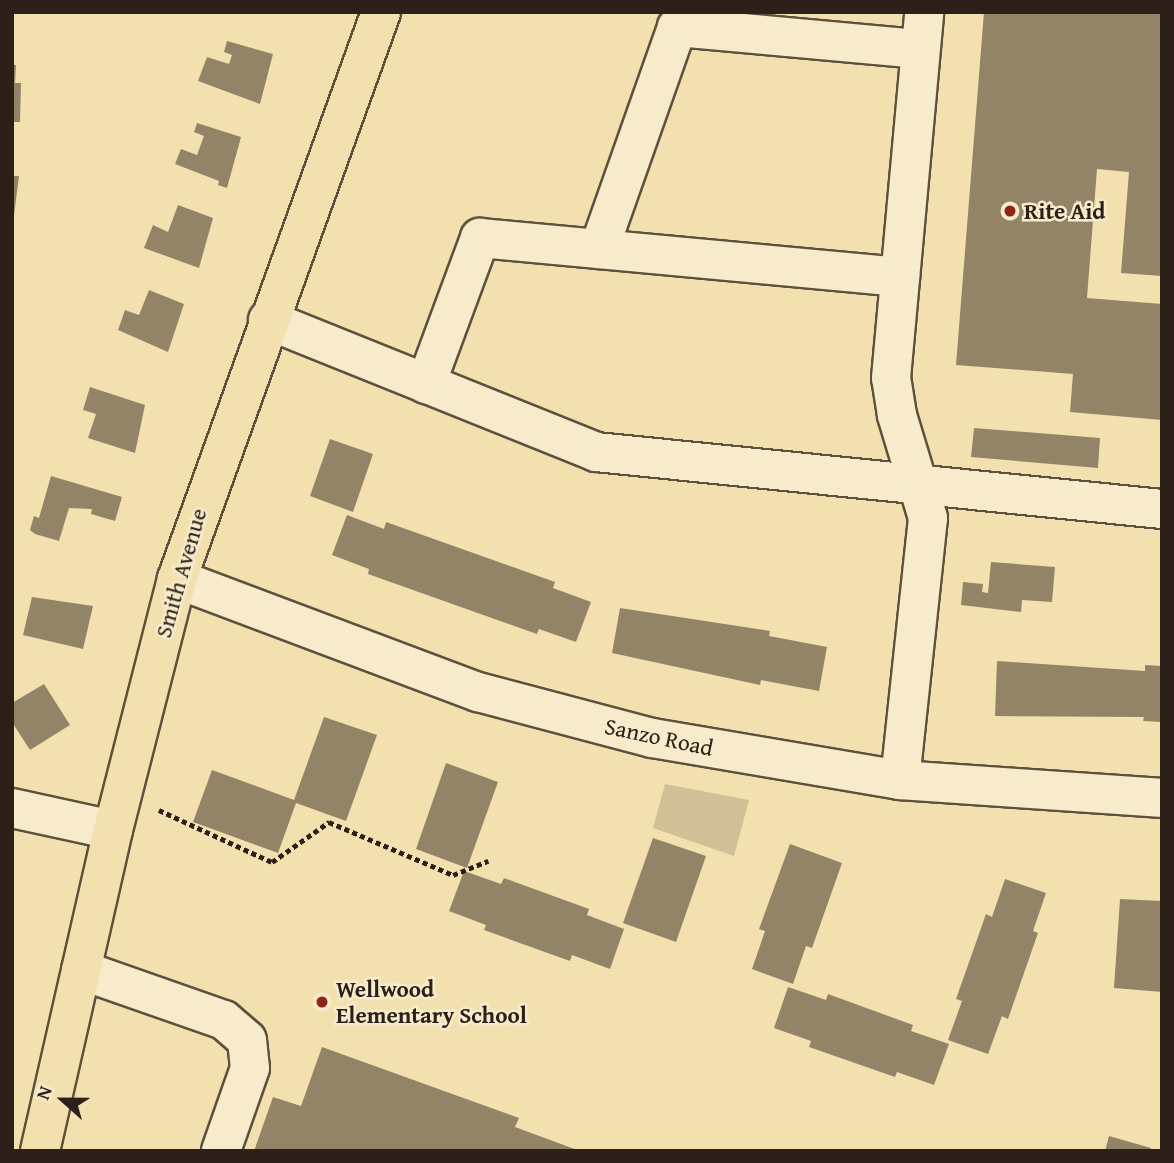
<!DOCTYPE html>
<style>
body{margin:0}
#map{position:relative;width:1174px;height:1163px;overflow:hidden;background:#f3e0af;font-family:"Gentium Book Plus",serif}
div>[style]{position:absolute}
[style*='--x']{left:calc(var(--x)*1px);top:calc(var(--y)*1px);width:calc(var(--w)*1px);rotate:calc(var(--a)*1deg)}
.green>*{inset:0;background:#d1bf96}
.building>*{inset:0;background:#938467}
.path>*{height:4.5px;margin-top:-2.25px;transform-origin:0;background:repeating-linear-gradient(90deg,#2c2019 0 5px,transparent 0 8.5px)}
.roads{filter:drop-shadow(2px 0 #5e503e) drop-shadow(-2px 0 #5e503e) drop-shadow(0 2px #5e503e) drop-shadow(0 -2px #5e503e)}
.minor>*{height:38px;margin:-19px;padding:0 19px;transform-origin:19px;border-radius:19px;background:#f7ebcb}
.major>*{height:38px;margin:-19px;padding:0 19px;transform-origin:19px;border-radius:19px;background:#f3e0af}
.dots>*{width:19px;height:19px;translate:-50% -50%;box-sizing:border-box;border:4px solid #f7ebcb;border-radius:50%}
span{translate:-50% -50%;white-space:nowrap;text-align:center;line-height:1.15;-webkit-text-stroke:5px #f7ebcb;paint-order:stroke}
.poi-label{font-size:23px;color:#2c2019;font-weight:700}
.left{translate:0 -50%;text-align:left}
.street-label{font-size:23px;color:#2c2019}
.frame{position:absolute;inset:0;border:14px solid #2c2019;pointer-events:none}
.north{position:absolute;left:28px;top:1065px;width:70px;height:70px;-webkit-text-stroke:5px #f7ebcb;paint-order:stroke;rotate:291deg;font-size:19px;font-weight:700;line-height:28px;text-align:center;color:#2c2019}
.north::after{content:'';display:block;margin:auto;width:24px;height:32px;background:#2c2019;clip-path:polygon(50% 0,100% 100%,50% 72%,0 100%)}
</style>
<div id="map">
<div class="green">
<div style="clip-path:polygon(665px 784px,749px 800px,734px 856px,653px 828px)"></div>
</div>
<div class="building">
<div style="clip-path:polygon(984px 12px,1162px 12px,1162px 276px,1121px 273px,1129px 172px,1097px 169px,1087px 298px,1162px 304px,1162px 420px,1070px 412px,1073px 374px,956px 365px)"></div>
<div style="clip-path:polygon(227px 41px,273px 54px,260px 104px,198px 81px,207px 57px,229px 64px,232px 55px,224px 52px)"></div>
<div style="clip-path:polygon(12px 65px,16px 65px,15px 83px,21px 83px,20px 122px,12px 122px)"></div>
<div style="clip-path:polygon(197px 123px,241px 137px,227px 188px,218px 185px,219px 181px,175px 164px,181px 149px,197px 155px,204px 136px,194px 132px)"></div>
<div style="clip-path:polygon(12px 176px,19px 176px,14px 215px,12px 215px)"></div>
<div style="clip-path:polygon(178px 205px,213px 218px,199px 268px,144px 248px,153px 225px,168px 232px)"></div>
<div style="clip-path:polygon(149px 290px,184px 304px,168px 352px,118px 330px,125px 310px,139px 315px)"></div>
<div style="clip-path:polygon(90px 387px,145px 405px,135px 453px,88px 438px,96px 414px,83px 410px)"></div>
<div style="clip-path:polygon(974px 428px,1100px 438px,1098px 468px,971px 457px)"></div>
<div style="clip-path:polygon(330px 439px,373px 454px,353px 512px,310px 496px)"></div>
<div style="clip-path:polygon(51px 476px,122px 497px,115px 521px,91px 514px,92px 509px,69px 508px,59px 541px,35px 534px,30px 530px,34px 516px,39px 518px)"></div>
<div style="clip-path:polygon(347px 515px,384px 529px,386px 522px,555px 582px,553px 588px,591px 602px,576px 642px,539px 629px,537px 634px,368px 574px,369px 569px,332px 555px)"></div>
<div style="clip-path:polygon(991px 562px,1055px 567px,1052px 602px,1022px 600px,1021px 612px,961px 605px,963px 582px,983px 584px,982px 592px,988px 593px)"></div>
<div style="clip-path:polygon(32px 597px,93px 606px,83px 649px,23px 635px)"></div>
<div style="clip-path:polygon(620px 608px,770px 631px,769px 636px,827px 647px,819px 691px,761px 680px,760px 685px,612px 653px)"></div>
<div style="clip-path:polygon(997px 661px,1145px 671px,1145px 665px,1162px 666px,1162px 722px,1143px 721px,1144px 717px,995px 716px)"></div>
<div style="clip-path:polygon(44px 684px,70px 725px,30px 750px,12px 722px,12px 703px)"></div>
<div style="clip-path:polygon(324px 717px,377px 735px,346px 821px,296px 803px,278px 853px,193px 822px,212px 770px,294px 800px)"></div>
<div style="clip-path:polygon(446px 763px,498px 782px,467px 868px,416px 849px)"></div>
<div style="clip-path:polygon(653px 838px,706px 856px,676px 942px,623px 923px)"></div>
<div style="clip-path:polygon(790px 844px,842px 863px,812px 948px,806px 946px,793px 984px,752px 969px,765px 931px,759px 929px)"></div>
<div style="clip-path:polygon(464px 871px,501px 884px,504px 878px,589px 909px,587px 915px,624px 929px,610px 969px,572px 955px,570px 961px,484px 930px,486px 925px,449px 911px)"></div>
<div style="clip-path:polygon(1005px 879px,1046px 893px,1033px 931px,1038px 933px,1008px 1019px,1002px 1016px,988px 1054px,948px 1040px,962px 1001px,956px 999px,986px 914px,992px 917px)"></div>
<div style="clip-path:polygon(1120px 899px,1162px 901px,1162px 992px,1114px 988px)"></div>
<div style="clip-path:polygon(788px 987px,826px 1000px,828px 994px,913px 1025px,911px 1031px,949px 1044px,934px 1085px,897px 1072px,895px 1077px,809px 1047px,811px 1041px,774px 1028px)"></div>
<div style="clip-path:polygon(322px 1047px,519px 1118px,515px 1127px,580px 1151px,254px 1151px,273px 1097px,301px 1106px)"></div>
<div style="clip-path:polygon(1109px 1136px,1151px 1148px,1150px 1151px,1105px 1151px)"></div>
</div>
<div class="path">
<div style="--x:159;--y:810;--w:124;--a:24.7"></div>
<div style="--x:272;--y:862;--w:70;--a:-35.1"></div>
<div style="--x:329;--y:822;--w:135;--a:23.1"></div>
<div style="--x:453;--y:875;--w:38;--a:-22"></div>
</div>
<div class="roads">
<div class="minor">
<div style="--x:599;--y:249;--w:235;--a:-70.6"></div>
<div style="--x:677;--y:27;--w:244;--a:5.2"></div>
<div style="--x:268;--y:320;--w:354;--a:21.9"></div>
<div style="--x:596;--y:452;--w:569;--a:5.75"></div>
<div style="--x:426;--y:384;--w:156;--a:-69.7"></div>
<div style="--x:480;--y:238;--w:422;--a:5.3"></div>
<div style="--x:177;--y:579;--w:322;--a:20.6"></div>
<div style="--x:478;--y:692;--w:180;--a:14.8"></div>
<div style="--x:652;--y:738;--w:252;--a:9.6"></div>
<div style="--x:900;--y:780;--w:263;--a:3.9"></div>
<div style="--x:900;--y:780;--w:263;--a:-83.9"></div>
<div style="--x:928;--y:518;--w:108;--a:-106.8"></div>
<div style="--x:897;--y:415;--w:37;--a:-99"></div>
<div style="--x:891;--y:378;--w:367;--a:-84.8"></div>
<div style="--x:12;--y:808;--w:103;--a:12.3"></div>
<div style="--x:81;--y:970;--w:151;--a:19.3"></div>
<div style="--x:224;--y:1020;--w:30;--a:41"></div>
<div style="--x:247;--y:1040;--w:28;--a:84"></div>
<div style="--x:250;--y:1068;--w:88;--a:109.3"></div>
</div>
<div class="major">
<div style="--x:40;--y:1151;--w:329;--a:-77.2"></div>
<div style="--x:113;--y:830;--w:259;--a:-75.7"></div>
<div style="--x:177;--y:579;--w:603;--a:-70.21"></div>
</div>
</div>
<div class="dots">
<div style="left:1010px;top:211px;background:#8f2418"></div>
<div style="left:322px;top:1002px;background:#8f2418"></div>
</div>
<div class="poi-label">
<span class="left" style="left:1024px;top:211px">Rite Aid</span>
<span class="left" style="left:336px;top:1002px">Wellwood<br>Elementary School</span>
</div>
<div class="street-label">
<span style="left:181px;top:573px;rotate:-74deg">Smith Avenue</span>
<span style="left:659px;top:737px;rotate:12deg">Sanzo Road</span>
</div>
<div class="frame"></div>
<div class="north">N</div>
</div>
